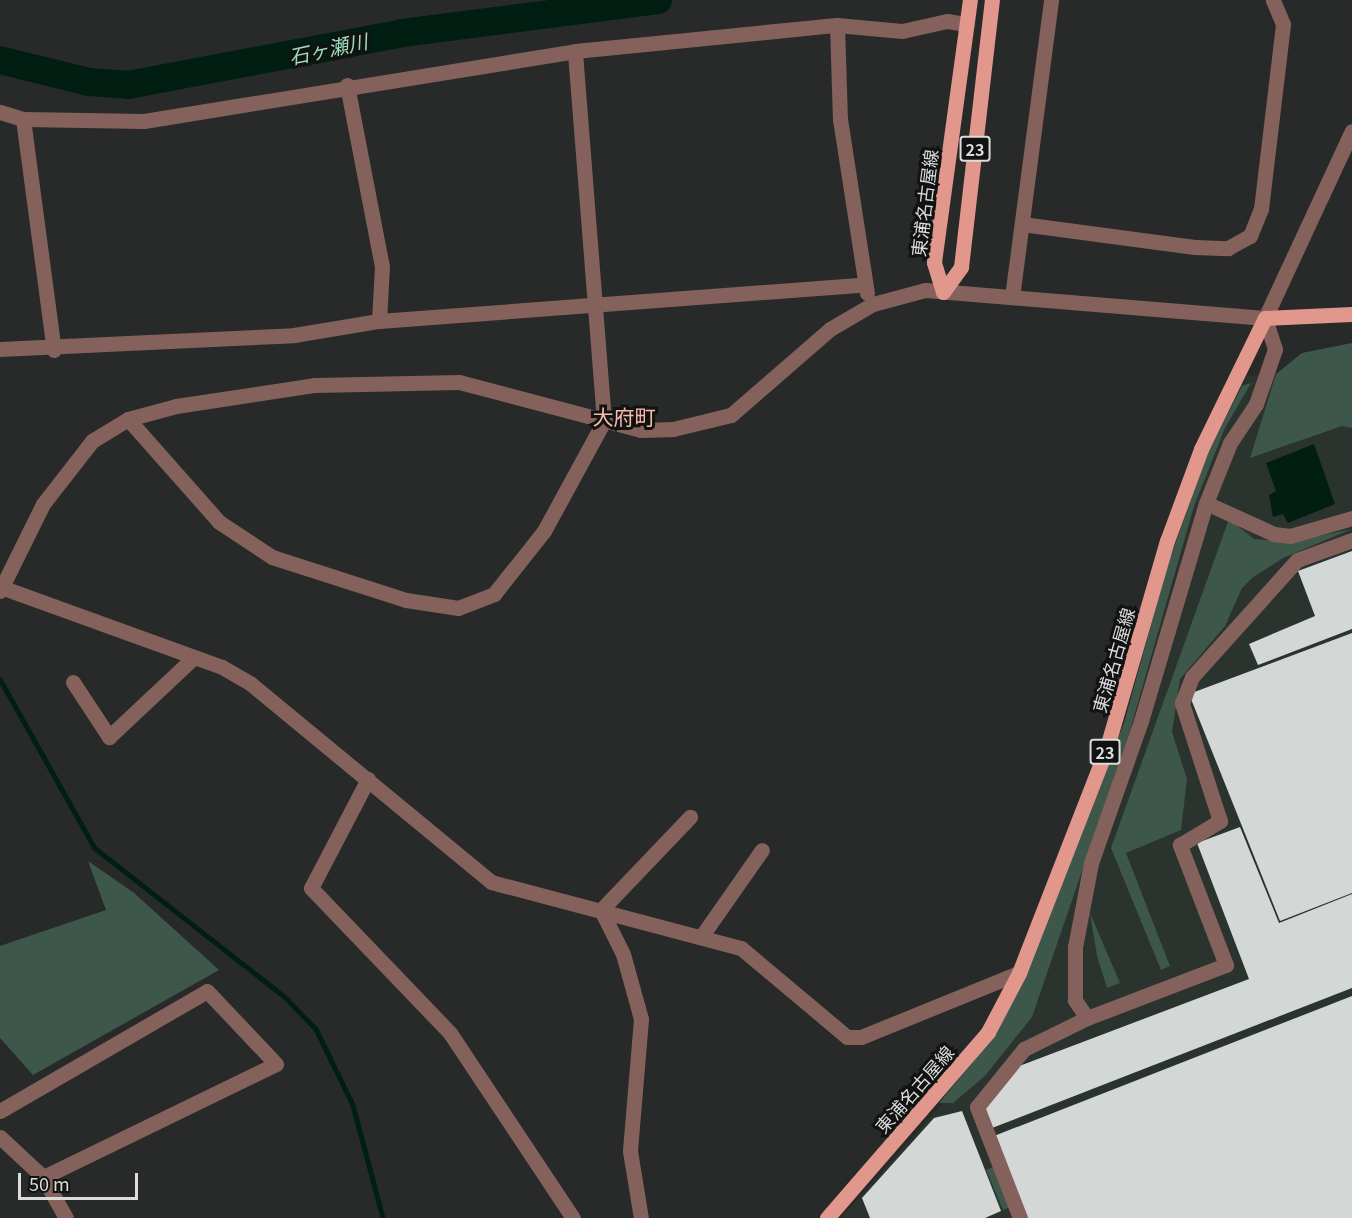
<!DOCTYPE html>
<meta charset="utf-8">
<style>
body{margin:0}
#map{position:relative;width:1352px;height:1218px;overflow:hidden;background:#282a29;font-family:Georgia,"Noto Sans JP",serif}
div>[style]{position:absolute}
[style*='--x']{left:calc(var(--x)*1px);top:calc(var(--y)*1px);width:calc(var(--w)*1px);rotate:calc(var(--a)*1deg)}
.built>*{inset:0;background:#2a332e}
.green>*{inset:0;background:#3d584a}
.water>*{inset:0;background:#001e11}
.stream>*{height:4.5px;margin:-2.25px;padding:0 2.25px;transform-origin:2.25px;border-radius:2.25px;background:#001e11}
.river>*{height:28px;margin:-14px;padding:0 14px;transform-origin:14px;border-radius:14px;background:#001e11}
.building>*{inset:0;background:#d3d7d5}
.minor>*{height:15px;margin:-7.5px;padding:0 7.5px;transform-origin:7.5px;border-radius:7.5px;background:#85615b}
.major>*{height:15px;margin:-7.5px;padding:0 7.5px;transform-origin:7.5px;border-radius:7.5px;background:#e1978b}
span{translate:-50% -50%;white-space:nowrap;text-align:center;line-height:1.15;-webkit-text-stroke:6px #111312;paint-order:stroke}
.shield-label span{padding:2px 4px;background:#111312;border:2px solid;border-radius:4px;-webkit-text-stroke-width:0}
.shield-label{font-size:16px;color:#dbdcdb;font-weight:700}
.street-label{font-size:18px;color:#dbdcdb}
.water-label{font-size:20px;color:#9ddbbb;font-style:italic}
.quarter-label{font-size:21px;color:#fbb8ad}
.scale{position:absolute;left:18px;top:1173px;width:120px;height:27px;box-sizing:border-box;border:3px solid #dbdcdb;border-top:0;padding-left:8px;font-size:18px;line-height:21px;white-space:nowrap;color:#dbdcdb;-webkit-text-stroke:4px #111312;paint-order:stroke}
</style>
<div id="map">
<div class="built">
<div style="clip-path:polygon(1352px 343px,1352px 1218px,841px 1218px,956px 1088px,1020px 996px,1129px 725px,1209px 453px,1247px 376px,1276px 374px,1302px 353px)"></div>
</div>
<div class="green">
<div style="clip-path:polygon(1352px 343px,1352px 428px,1342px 426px,1250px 458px,1276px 374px,1302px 353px)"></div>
<div style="clip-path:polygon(1251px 383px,1225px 428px,1194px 506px,1129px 734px,1032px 1017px,985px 1076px,953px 1103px,939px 1103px,992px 1039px,1019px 990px,1124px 723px,1167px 567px,1208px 452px,1242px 386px)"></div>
<div style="clip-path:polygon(1229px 519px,1254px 539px,1289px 542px,1352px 529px,1283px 558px,1252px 578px,1242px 588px,1225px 626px,1180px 679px,1172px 732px,1187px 779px,1181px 830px,1126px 853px,1170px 966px,1161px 970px,1111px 848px)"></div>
<div style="clip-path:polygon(88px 861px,134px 893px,219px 970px,33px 1075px,0 1038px,0 946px,106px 910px)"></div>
<div style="clip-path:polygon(1090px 913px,1120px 983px,1107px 988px,1097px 956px)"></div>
<div style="clip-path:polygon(998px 1165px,1013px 1206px,1003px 1210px,986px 1170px)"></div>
</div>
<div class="water">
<div style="clip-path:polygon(1314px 444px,1335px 504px,1288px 523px,1283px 514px,1273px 517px,1269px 495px,1276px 491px,1266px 463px)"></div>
</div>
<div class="stream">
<div style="--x:0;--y:679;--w:194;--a:60.7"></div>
<div style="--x:95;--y:848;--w:243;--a:38.1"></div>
<div style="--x:286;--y:998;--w:43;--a:45.9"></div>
<div style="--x:316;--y:1029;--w:85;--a:64"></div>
<div style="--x:353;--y:1105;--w:117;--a:75.1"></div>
</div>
<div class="river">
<div style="--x:0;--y:60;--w:92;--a:13.9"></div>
<div style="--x:89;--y:82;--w:39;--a:4"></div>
<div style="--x:128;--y:85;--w:279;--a:-10.7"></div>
<div style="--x:402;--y:33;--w:258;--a:-7.3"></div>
</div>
<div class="building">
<div style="clip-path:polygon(1352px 551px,1352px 629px,1258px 665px,1249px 644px,1315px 616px,1298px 571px)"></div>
<div style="clip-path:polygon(1352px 633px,1352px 893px,1280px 921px,1189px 694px)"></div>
<div style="clip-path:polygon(1240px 827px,1279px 923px,1352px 894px,1352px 988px,992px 1128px,983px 1108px,1014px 1068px,1249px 979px,1197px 843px)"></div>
<div style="clip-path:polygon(1352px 996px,1352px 1218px,1027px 1218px,994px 1136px)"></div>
<div style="clip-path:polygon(962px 1111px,1001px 1211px,985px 1218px,870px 1218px,862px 1198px,934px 1118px)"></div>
</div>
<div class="minor">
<div style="--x:837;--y:25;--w:94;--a:88.2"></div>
<div style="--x:840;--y:119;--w:176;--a:81.2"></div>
<div style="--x:347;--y:85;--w:184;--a:79.1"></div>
<div style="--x:382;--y:266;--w:55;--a:93.1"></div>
<div style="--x:0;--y:112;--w:24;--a:17"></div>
<div style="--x:23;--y:119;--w:121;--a:0.9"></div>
<div style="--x:144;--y:121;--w:437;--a:-9.2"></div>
<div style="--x:575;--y:51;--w:263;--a:-5.7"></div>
<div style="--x:837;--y:25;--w:65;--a:5.3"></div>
<div style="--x:902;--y:31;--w:46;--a:-12.5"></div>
<div style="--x:947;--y:21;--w:20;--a:9"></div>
<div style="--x:23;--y:119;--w:233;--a:82.4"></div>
<div style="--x:1022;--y:224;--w:174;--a:7.6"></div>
<div style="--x:1194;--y:247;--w:34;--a:2"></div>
<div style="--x:1228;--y:248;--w:25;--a:-29"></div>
<div style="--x:1250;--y:236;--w:29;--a:-68"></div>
<div style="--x:1261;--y:209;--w:186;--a:-83.2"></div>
<div style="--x:1283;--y:24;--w:26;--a:-113"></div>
<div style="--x:1012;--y:297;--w:300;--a:-82.5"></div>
<div style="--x:0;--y:349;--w:294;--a:-2.7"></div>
<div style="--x:294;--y:335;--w:86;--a:-9.4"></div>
<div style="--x:379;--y:321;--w:484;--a:-4.3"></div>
<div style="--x:128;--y:419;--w:137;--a:48.5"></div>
<div style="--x:219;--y:522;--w:64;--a:33.4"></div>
<div style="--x:272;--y:557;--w:141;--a:17.8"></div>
<div style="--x:406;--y:600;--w:53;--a:8.7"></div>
<div style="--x:458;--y:608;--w:39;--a:-21"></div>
<div style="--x:494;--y:594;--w:80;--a:-51.6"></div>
<div style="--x:544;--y:531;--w:125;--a:-61.4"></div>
<div style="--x:604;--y:421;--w:371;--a:-94.5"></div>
<div style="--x:1206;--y:503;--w:75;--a:24.5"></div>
<div style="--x:1274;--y:534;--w:16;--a:7"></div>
<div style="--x:1290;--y:536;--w:65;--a:-16.2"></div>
<div style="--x:1;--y:587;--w:235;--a:19.9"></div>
<div style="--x:222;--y:667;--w:34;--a:30"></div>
<div style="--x:251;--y:684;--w:311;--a:39.5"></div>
<div style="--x:491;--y:882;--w:259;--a:14.8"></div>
<div style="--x:741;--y:948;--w:138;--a:40"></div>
<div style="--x:847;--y:1037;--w:14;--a:0"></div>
<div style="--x:861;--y:1037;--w:170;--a:-22.1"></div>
<div style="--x:0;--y:591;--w:97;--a:-63.7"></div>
<div style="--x:43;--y:504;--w:80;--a:-52.1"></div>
<div style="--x:92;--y:441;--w:42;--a:-31.4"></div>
<div style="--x:128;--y:419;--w:50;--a:-15.2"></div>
<div style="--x:176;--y:406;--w:141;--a:-8.6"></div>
<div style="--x:315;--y:385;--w:144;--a:-1.2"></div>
<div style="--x:459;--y:382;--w:188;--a:14.8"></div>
<div style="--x:641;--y:430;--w:32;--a:-2"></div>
<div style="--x:673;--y:429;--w:60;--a:-13.6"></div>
<div style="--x:731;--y:415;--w:131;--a:-41"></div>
<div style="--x:830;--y:329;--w:50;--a:-30.2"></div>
<div style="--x:873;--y:304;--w:54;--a:-15.1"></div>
<div style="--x:925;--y:290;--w:341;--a:4.7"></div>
<div style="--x:73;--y:682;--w:66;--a:56.8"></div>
<div style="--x:109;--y:737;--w:115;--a:-43.2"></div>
<div style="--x:368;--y:779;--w:123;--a:117.6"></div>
<div style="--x:311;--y:888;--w:201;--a:46.2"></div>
<div style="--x:450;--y:1033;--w:222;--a:56.4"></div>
<div style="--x:601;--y:910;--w:49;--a:63.4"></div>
<div style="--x:623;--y:954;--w:67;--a:74.5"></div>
<div style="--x:641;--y:1019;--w:132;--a:94.8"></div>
<div style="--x:630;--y:1151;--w:68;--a:80.7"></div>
<div style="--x:601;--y:910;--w:129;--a:-46.3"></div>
<div style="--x:701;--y:937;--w:106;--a:-55"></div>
<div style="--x:1087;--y:1018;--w:22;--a:-124"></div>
<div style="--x:1075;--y:1000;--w:53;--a:-90"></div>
<div style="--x:1075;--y:947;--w:86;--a:-79.2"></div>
<div style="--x:1091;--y:863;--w:151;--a:-70.6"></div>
<div style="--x:1141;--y:721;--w:227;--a:-73.4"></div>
<div style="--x:1206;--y:503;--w:65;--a:-68.2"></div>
<div style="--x:1230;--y:443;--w:47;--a:-56.3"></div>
<div style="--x:1256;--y:404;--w:58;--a:-70.9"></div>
<div style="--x:1275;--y:349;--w:33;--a:-108"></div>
<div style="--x:1265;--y:318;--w:206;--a:-65.1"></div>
<div style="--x:0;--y:1111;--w:239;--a:-30.1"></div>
<div style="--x:207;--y:991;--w:100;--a:46.6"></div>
<div style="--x:276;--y:1064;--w:259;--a:154.1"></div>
<div style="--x:0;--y:1137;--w:59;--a:42.9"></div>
<div style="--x:43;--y:1177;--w:47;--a:60.7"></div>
<div style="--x:1020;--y:1218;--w:119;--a:-111.2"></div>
<div style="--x:977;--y:1107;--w:75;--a:-51"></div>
<div style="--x:1024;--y:1049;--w:70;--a:-26.2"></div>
<div style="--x:1087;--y:1018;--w:149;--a:-20.9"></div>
<div style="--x:1226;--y:965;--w:129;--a:-111"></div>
<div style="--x:1180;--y:845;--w:47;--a:-31"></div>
<div style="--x:1220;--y:821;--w:124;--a:-107.9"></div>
<div style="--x:1182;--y:703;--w:28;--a:-69"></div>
<div style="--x:1192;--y:677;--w:157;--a:-48.1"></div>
<div style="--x:1297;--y:560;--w:59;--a:-20"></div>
</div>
<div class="major">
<div style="--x:943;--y:292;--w:31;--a:-54"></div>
<div style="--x:961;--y:267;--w:269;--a:-83.4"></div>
<div style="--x:943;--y:292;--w:31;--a:-107"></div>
<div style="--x:934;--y:262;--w:264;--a:-82.2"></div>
<div style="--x:827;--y:1218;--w:246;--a:-49.1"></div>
<div style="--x:988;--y:1032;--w:67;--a:-62.3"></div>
<div style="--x:1019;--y:973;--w:243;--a:-68.7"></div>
<div style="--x:1107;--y:747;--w:215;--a:-73.8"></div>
<div style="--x:1167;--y:541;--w:98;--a:-69.7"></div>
<div style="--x:1201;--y:449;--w:146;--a:-64"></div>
<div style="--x:1265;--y:318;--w:87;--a:-2.6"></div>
</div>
<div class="shield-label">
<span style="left:975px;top:149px">23</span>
<span style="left:1105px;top:752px">23</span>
</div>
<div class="street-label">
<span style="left:924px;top:203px;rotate:-83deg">東浦名古屋線</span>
<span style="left:1113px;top:660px;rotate:-74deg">東浦名古屋線</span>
<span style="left:914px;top:1089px;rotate:-49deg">東浦名古屋線</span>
</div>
<div class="water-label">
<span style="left:328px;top:48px;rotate:-12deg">石ヶ瀬川</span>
</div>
<div class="quarter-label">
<span style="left:624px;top:416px">大府町</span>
</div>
<div class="scale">50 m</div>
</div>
